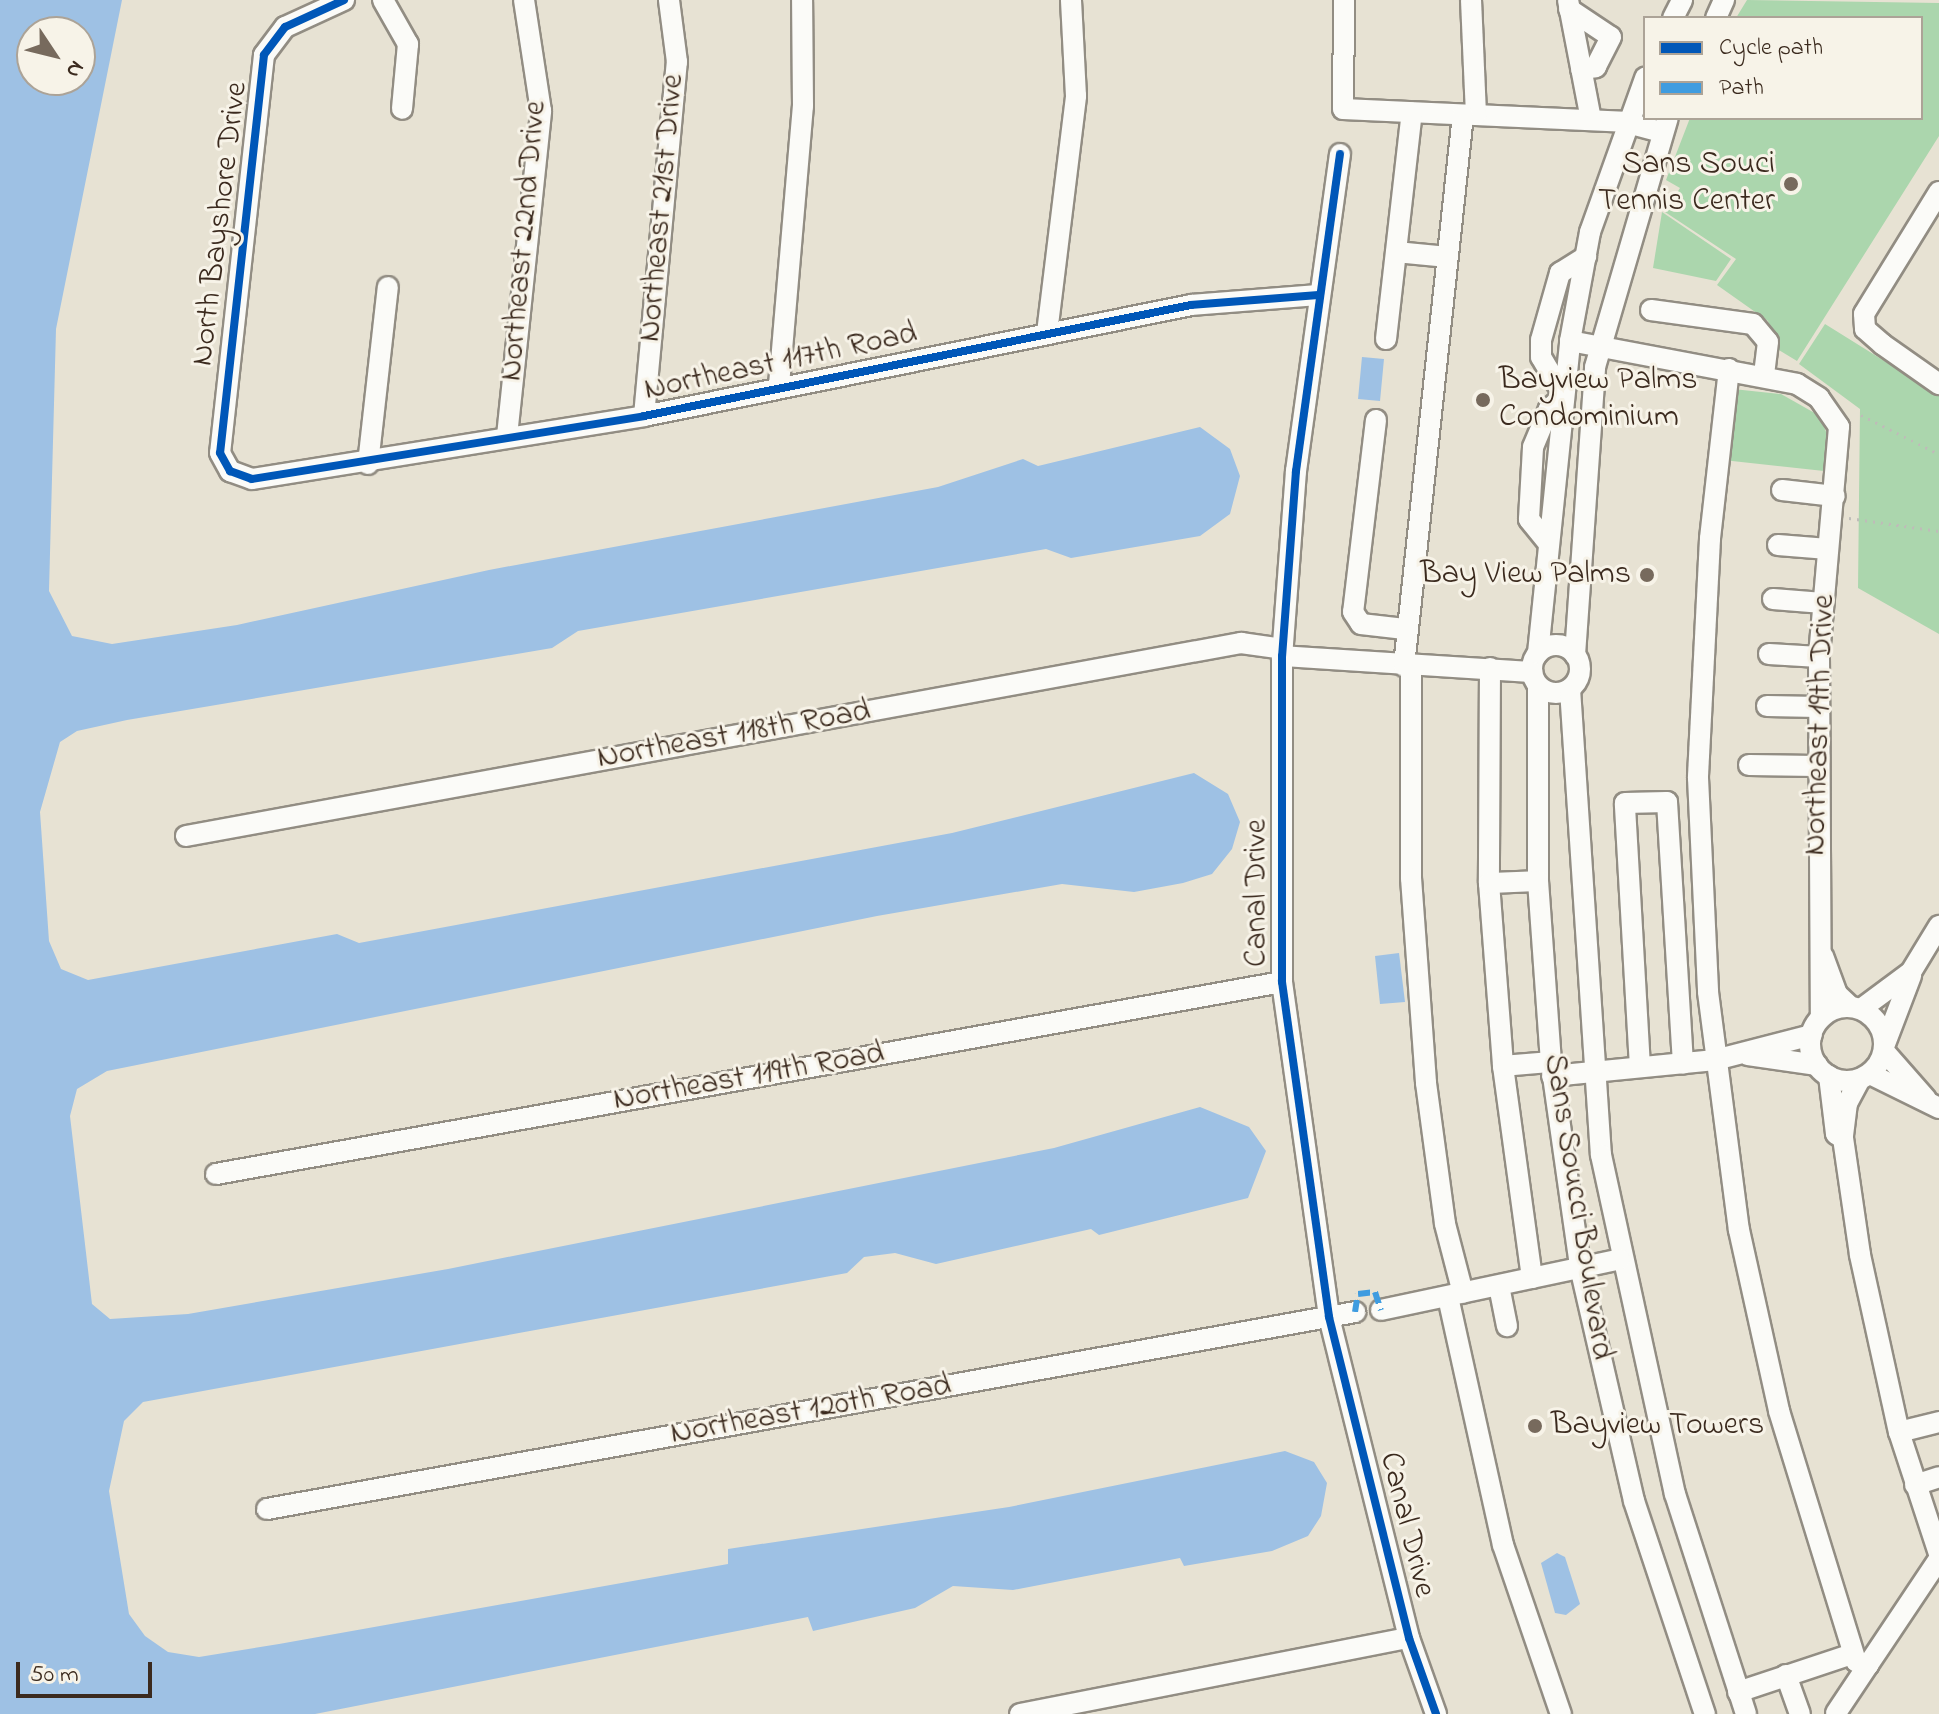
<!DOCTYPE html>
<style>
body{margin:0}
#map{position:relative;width:1939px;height:1714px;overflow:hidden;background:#e7e2d3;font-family:"Indie Flower",sans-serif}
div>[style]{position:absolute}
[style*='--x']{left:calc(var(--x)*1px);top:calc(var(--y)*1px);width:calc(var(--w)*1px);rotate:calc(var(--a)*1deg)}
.green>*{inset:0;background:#abd6ad}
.water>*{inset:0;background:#9ec1e4}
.path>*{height:3px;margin-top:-1.5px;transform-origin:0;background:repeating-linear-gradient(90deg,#bebcb8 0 2px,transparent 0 8px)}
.roads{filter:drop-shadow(2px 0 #928d83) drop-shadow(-2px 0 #928d83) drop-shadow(0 2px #928d83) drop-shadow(0 -2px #928d83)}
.minor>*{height:20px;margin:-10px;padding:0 10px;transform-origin:10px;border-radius:10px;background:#fbfbf8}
.minor>.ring{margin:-10px;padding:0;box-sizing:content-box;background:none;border:20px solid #fbfbf8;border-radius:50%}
.quiet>*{height:6px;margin-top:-3px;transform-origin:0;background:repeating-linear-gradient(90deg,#3f9ce0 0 12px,transparent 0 18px)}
.cycleway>*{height:8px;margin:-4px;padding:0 4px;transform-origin:4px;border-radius:4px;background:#0057b8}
.dots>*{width:22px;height:22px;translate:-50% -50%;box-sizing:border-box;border:4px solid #f7f3e8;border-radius:50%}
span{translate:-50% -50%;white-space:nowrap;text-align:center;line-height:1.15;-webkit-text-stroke:6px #f7f3e8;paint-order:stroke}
.poi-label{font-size:32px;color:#3b2a1e}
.right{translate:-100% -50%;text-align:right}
.left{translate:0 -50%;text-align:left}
.street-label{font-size:32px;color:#3b2a1e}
.legend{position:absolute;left:1643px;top:16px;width:280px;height:104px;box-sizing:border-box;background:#f7f3e8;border:2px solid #aca397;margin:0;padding:10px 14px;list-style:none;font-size:24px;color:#3b2a1e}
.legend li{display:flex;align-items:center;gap:16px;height:40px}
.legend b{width:40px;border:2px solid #aca397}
.north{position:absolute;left:16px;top:16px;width:80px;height:80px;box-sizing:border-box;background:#f7f3e8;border:2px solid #aca397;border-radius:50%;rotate:125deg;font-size:22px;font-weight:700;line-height:32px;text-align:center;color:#3b2a1e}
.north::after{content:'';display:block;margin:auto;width:28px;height:36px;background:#776a5d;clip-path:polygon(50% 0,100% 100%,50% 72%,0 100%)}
.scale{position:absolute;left:16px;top:1662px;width:136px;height:36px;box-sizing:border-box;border:4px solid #3b2a1e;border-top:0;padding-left:10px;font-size:24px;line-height:28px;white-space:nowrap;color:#3b2a1e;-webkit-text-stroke:6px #f7f3e8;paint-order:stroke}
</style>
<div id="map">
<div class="green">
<div style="clip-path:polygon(1747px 0,1939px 3px,1939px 136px,1797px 361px,1774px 347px,1768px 321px,1717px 285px,1736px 259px,1665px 212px,1680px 188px,1666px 180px,1690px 118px,1921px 118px,1921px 18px,1736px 18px)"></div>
<div style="clip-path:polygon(1662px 212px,1731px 259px,1716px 281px,1653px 268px)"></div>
<div style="clip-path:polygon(1825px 324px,1939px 395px,1939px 634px,1858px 588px,1860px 409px,1799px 364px)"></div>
<div style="clip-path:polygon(1733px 389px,1781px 394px,1820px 416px,1828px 437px,1824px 471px,1723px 460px)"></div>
</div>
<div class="water">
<div style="clip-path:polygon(evenodd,0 0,122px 0,56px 329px,49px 591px,72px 636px,112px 644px,237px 625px,489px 570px,938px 487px,1023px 459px,1038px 466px,1200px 427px,1230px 449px,1240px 476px,1230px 514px,1200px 536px,1071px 558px,1046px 549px,578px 631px,552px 648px,127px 720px,77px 731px,60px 742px,40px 812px,49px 941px,61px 969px,88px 980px,337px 934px,359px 943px,952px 833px,1194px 773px,1228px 794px,1240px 822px,1232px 849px,1212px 874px,1183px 883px,1134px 892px,1062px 884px,877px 916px,107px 1071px,77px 1089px,70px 1116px,92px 1304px,110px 1319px,188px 1314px,448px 1269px,1054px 1148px,1200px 1107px,1249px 1127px,1266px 1151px,1248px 1198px,1099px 1235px,1091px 1229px,936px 1264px,895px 1253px,864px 1257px,847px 1273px,143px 1402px,124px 1421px,109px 1491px,129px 1614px,145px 1636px,168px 1652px,199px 1657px,279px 1644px,728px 1564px,728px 1549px,1009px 1507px,1285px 1451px,1314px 1462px,1327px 1483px,1321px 1516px,1308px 1536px,1272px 1551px,1184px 1566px,1180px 1558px,1013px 1590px,953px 1586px,915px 1608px,813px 1631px,808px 1617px,315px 1714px,0 1714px,0 0,80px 32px,80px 80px,32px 80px,32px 32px,80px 32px)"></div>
<div style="clip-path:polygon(1362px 357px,1384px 359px,1380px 401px,1358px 399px)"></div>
<div style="clip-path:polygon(1399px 953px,1405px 1002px,1380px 1004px,1375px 956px)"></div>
<div style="clip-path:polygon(1557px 1553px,1565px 1557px,1580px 1604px,1566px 1615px,1555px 1613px,1541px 1563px)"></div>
</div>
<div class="path">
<div style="--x:1861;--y:415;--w:87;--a:26.6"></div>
<div style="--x:1849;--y:518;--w:91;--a:8.2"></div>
</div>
<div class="roads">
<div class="minor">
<div style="--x:344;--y:0;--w:65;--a:155.4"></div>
<div style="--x:285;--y:27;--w:35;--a:127"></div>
<div style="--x:264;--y:55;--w:400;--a:96.3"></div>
<div style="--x:220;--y:453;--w:21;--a:61"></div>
<div style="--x:230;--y:471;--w:23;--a:20"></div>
<div style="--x:252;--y:479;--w:397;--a:-9.1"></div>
<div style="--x:644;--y:416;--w:558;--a:-11.47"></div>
<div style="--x:1191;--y:305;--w:127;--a:-4.5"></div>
<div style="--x:383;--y:0;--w:51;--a:60.4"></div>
<div style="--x:408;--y:44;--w:65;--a:95.3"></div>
<div style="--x:1344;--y:0;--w:109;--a:90.5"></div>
<div style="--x:1343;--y:109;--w:281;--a:2.6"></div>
<div style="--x:1624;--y:122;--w:38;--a:15"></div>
<div style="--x:1471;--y:0;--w:115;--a:87.5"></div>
<div style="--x:1568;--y:0;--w:122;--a:79.1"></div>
<div style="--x:1569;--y:9;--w:50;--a:33.7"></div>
<div style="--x:1611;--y:37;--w:34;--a:117"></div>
<div style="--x:1596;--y:67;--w:15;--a:169"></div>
<div style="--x:1673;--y:18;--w:20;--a:-63"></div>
<div style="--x:1716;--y:18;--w:20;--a:-66"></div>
<div style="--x:1340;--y:154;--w:320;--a:97.9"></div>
<div style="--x:1296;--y:471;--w:186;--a:94.3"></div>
<div style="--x:1282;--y:656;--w:326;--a:90"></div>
<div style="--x:1282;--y:982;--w:338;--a:82"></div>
<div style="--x:1329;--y:1317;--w:331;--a:76"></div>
<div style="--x:1409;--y:1638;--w:81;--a:70.4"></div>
<div style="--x:1939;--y:192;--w:143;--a:121.6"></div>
<div style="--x:1864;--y:314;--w:15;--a:86"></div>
<div style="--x:1865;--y:329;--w:23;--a:41"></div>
<div style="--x:1882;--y:344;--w:70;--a:35.1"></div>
<div style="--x:1396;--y:252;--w:52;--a:5.5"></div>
<div style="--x:1651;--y:310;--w:103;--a:7.8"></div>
<div style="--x:1753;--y:324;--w:23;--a:50"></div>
<div style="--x:1768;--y:342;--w:34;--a:97"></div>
<div style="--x:1047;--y:333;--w:239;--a:-83"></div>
<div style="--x:1076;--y:96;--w:96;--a:-93"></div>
<div style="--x:1386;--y:339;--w:228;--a:-83.5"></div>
<div style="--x:1570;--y:341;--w:231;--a:10.7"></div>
<div style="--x:1797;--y:384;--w:26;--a:32"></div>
<div style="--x:1819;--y:398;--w:35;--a:55"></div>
<div style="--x:1839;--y:427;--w:231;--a:95"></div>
<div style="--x:1819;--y:657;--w:361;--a:89.7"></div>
<div style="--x:1729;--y:369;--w:171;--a:96.4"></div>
<div style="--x:1710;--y:539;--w:239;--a:92.9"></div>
<div style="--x:1698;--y:778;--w:214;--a:87.3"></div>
<div style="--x:1708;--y:992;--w:240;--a:82.6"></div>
<div style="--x:1739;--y:1230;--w:185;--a:77.5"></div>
<div style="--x:1779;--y:1411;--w:262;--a:72.9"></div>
<div style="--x:1856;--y:1661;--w:13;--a:18"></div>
<div style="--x:1868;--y:1665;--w:128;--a:-56.2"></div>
<div style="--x:779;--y:385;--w:280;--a:-85.1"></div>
<div style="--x:803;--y:106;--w:106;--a:-90.5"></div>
<div style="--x:644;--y:416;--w:356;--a:-84.7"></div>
<div style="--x:677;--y:62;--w:63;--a:-97.4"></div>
<div style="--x:1376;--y:420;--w:193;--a:96.8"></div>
<div style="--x:1353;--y:612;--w:14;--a:56"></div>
<div style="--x:1361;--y:624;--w:44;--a:6.5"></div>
<div style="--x:507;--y:436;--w:327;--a:-84"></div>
<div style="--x:541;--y:111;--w:112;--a:-98.7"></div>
<div style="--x:368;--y:464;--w:178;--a:-83.6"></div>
<div style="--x:1782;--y:490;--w:53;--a:6.5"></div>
<div style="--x:1549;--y:544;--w:32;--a:-129"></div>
<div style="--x:1529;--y:519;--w:72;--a:-86.8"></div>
<div style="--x:1533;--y:447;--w:41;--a:-67.2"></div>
<div style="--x:1549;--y:409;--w:20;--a:-41"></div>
<div style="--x:1564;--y:396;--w:45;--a:-120.5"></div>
<div style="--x:1541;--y:357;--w:17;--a:-90"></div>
<div style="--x:1541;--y:340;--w:70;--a:-74.2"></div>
<div style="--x:1560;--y:273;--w:31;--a:-32"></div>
<div style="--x:1778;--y:545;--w:50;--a:4.6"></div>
<div style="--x:1773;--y:599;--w:50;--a:4.6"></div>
<div class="ring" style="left:1532px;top:645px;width:28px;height:28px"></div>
<div style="--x:1538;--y:653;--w:314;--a:-84.1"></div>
<div style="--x:1570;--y:341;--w:111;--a:-79.6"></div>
<div style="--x:1590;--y:232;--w:164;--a:-70.3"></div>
<div style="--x:1769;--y:654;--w:50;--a:3.4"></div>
<div style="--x:1575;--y:655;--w:289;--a:-86"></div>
<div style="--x:1595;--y:367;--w:259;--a:-73.7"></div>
<div style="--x:1282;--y:656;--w:251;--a:3.7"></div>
<div style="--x:1404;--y:666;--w:554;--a:-83.89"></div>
<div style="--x:1411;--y:666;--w:212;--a:90"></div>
<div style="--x:1411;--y:878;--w:206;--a:85.8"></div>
<div style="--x:1426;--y:1083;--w:142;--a:82.3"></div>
<div style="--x:1445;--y:1224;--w:71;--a:75.4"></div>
<div style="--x:1490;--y:668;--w:215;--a:90.3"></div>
<div style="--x:1489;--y:883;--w:184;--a:85.6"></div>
<div style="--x:1503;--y:1066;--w:214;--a:82.2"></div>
<div style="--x:1538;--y:686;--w:195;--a:90"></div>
<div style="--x:1538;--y:881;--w:181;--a:85.9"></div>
<div style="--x:1551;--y:1062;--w:207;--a:81.9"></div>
<div style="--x:1580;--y:1267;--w:240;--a:77"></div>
<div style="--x:1634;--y:1501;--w:225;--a:71.6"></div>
<div style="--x:1570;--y:689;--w:467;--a:86.2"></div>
<div style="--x:1601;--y:1155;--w:347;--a:77.7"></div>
<div style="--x:1675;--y:1494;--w:231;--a:72.1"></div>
<div style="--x:1767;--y:706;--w:51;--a:1.1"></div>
<div style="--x:1749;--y:765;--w:67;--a:0.9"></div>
<div style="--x:186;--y:836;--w:1073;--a:-10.37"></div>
<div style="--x:1241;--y:643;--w:42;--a:8.1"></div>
<div style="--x:1489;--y:883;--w:49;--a:-2.3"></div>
<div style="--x:1823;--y:956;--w:40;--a:69.8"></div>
<div style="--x:1837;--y:994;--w:19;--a:43"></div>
<div class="ring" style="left:1810px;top:1007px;width:54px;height:54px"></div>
<div style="--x:1861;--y:1009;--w:62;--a:-36.5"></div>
<div style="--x:1911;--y:972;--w:54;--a:-58.7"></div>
<div style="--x:1885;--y:1044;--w:73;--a:-69.1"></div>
<div style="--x:1884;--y:1051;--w:64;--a:48.8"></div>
<div style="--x:1748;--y:1055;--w:70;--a:8.2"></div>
<div style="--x:1503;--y:1066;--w:48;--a:-4.8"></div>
<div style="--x:1640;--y:1067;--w:264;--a:-93.3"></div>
<div style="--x:1625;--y:803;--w:42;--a:-1.4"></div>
<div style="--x:1667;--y:802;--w:262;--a:86.5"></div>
<div style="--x:1870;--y:1074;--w:77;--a:26.2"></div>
<div style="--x:1552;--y:1076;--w:164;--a:-5.6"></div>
<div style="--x:1715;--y:1060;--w:100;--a:-14.5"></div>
<div style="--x:1829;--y:1076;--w:58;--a:83.1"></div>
<div style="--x:1836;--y:1134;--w:8;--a:30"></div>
<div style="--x:1860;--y:1079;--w:27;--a:118"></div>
<div style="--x:1847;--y:1103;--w:35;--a:97"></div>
<div style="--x:1843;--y:1138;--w:118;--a:81.7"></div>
<div style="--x:1860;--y:1255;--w:181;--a:77.6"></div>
<div style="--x:1899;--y:1432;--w:128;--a:71.8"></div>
<div style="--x:216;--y:1174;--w:1083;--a:-10.21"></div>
<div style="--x:1499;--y:1286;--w:41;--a:78.7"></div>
<div style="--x:1448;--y:1297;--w:254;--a:77.5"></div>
<div style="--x:1503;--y:1545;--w:179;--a:71.1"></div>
<div style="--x:1381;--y:1310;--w:244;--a:-12"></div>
<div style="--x:1899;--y:1432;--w:41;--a:-14"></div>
<div style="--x:1915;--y:1485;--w:25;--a:-18"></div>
<div style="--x:267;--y:1509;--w:1106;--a:-10.26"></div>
<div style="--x:1786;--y:1675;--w:41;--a:70.3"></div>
<div style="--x:1738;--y:1692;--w:120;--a:-18.4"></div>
<div style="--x:1836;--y:1713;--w:58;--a:-56.3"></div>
<div style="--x:1020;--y:1714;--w:396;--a:-11.1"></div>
</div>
</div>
<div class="quiet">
<div style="--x:1355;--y:1312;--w:18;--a:-81"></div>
<div style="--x:1358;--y:1294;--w:17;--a:-7"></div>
<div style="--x:1375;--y:1292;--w:19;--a:72"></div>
</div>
<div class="cycleway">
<div style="--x:344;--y:0;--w:65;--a:155.4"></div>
<div style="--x:285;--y:27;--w:35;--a:127"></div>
<div style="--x:264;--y:55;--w:400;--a:96.3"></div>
<div style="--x:220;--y:453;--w:21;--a:61"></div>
<div style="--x:230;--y:471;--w:23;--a:20"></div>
<div style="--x:252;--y:479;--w:397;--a:-9.1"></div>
<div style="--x:644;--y:416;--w:558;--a:-11.47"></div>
<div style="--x:1191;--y:305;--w:127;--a:-4.5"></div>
<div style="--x:1340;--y:154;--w:320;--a:97.9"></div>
<div style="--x:1296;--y:471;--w:186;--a:94.3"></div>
<div style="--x:1282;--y:656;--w:326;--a:90"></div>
<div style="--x:1282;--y:982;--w:338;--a:82"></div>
<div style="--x:1329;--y:1317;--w:331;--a:76"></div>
<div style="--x:1409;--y:1638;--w:81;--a:70.4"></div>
</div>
<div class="dots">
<div style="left:1791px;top:184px;background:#776a5d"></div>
<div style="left:1483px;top:400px;background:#776a5d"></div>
<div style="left:1647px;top:575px;background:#776a5d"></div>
<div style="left:1535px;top:1426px;background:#776a5d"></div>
</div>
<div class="poi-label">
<span class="right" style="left:1775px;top:184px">Sans Souci<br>Tennis Center</span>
<span class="left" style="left:1499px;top:400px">Bayview Palms<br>Condominium</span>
<span class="right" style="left:1631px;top:575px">Bay View Palms</span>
<span class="left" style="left:1551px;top:1426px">Bayview Towers</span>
</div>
<div class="street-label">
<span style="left:663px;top:208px;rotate:-85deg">Northeast 21st Drive</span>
<span style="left:221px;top:224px;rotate:-83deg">North Bayshore Drive</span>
<span style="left:525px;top:241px;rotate:-85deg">Northeast 22nd Drive</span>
<span style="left:781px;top:363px;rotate:-12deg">Northeast 117th Road</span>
<span style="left:1821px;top:725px;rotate:-88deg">Northeast 19th Drive</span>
<span style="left:734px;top:736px;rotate:-10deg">Northeast 118th Road</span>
<span style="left:1258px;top:893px;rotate:-90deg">Canal Drive</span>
<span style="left:749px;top:1078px;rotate:-10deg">Northeast 119th Road</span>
<span style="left:1577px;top:1207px;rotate:81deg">Sans Soucci Boulevard</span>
<span style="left:811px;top:1411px;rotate:-10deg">Northeast 120th Road</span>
<span style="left:1406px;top:1525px;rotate:76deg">Canal Drive</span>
</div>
<ul class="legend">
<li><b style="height:10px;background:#0057b8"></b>Cycle path</li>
<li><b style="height:10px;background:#3f9ce0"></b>Path</li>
</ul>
<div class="north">N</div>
<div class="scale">50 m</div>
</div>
